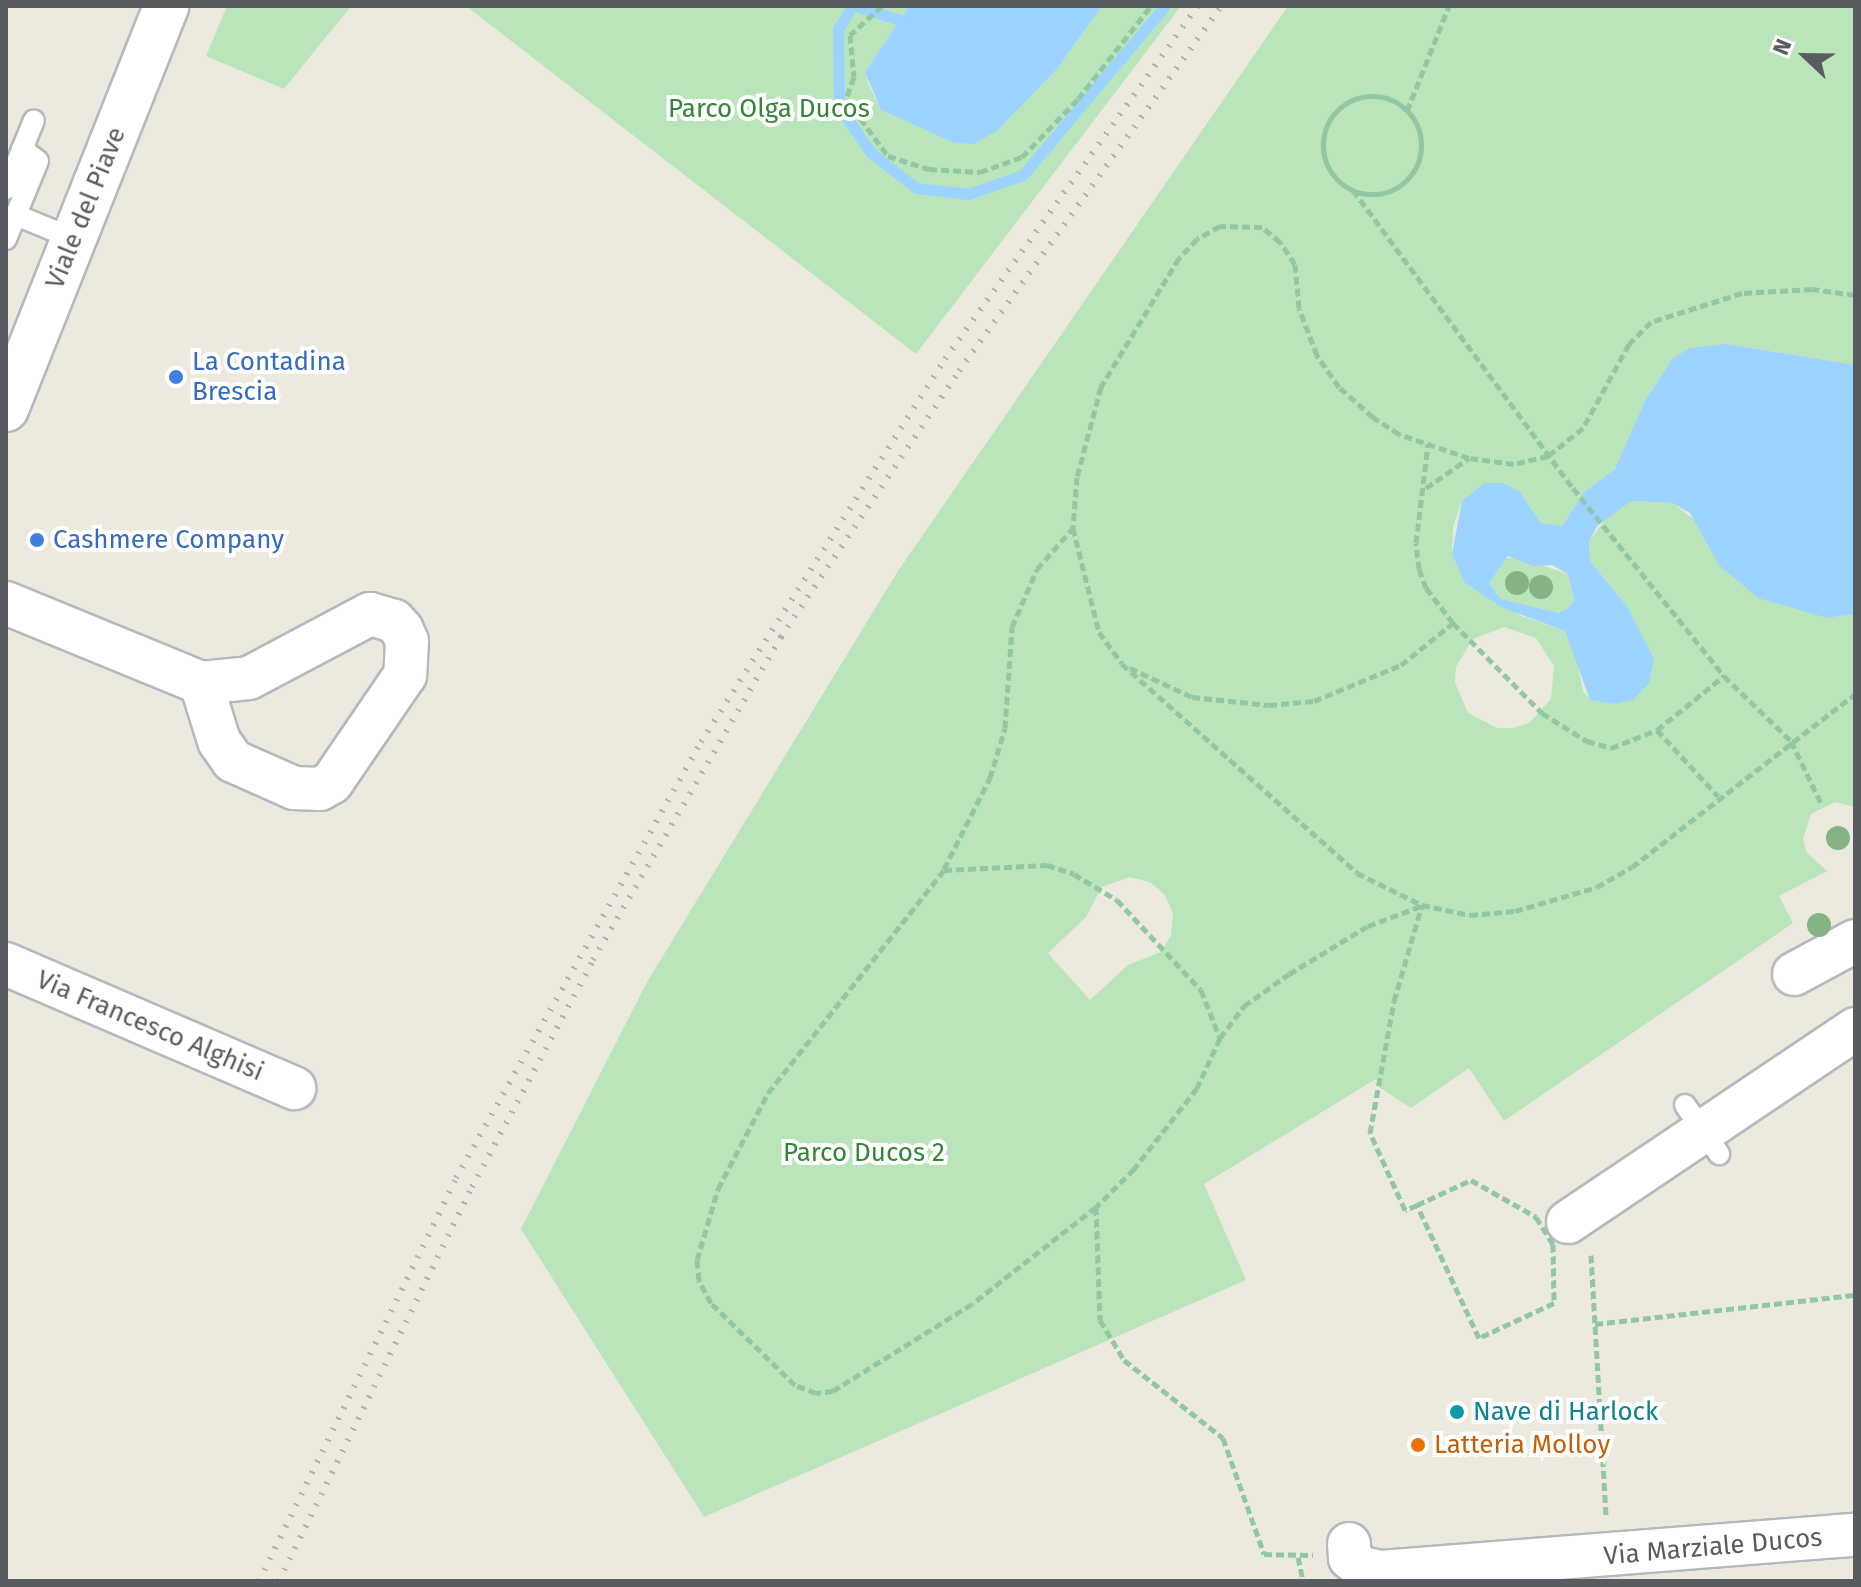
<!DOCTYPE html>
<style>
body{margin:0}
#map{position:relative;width:1861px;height:1587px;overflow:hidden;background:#ece9df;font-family:"Fira Sans",sans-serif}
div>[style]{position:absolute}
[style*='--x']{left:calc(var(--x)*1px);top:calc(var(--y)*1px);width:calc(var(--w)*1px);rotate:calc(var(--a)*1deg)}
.green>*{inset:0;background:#bae5bb}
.water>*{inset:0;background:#9cd2ff}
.stream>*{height:11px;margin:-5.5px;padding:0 5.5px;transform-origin:5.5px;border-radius:5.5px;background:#9cd2ff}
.path>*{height:5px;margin-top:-2.5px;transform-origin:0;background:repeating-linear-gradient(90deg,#93c6a2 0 8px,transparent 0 12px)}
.path>.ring{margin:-2.5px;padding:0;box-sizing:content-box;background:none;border:5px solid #93c6a2;border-radius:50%}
.roads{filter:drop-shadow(2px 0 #b5b8bd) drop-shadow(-2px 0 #b5b8bd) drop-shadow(0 2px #b5b8bd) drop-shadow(0 -2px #b5b8bd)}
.lane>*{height:20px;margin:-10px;padding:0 10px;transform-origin:10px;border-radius:10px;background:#fff}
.street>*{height:42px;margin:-21px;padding:0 21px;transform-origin:21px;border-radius:21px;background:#fff}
.secondary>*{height:44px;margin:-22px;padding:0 22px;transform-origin:22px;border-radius:22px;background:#fff}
.rail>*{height:6px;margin-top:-3px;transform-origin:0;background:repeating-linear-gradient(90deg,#b1b2b2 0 2px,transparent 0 12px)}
.trees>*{width:24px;height:24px;margin:-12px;border-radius:50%;background:#86b383}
.dots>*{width:22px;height:22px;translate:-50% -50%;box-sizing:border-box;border:4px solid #fff;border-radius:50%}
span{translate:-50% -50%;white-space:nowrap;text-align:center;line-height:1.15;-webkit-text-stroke:8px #fff;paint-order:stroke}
.park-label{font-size:26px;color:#338638}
.street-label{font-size:26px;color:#585c61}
.shop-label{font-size:26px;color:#366cbe}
.left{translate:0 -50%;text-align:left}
.culture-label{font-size:26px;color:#0d838f}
.food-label{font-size:26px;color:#c56008}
.frame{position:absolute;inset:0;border:8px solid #585c61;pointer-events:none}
.north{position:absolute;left:1765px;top:16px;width:80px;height:80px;-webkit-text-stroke:6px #fff;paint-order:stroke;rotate:292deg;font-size:22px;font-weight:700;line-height:32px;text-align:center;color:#585c61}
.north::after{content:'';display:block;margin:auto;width:28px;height:36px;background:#585c61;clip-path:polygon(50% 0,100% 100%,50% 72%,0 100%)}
</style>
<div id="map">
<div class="green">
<div style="clip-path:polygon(227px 6px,351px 6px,284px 89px,206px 56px)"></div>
<div style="clip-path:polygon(466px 6px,909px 6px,865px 72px,869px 85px,881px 110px,954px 143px,998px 130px,1057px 69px,1102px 6px,1181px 6px,916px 354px)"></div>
<div style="clip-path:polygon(evenodd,1288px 6px,1855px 6px,1855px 365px,1727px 344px,1630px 440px,1615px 469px,1585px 491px,1562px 526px,1541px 523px,1520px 492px,1484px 483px,1462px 501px,1453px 527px,1452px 554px,1519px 615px,1565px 631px,1574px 647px,1583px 691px,1591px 700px,1614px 704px,1654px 660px,1627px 606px,1590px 561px,1589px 542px,1611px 511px,1631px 501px,1672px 503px,1827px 618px,1855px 614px,1855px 807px,1835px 802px,1811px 814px,1803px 839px,1807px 853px,1827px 871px,1779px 896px,1793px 923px,1504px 1121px,1469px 1068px,1411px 1108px,1379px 1087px,1376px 1079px,1204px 1184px,1246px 1280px,704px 1517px,521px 1229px,647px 982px,898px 571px,1288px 6px,1504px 627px,1536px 638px,1554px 666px,1551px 699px,1529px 723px,1513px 728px,1497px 728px,1468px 713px,1455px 683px,1456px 667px,1473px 639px,1504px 627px,1288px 6px,1130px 877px,1150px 882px,1165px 895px,1173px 914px,1171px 935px,1161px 952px,1128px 965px,1090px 1000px,1048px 953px,1086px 917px,1102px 887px,1130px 877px)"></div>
<div style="clip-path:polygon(1516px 557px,1568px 574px,1574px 600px,1567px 609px,1559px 613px,1501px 599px,1489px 583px,1491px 574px,1502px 559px)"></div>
</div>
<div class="water">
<div style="clip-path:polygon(909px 6px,1102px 6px,1057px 69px,998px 130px,974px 144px,954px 143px,881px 110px,865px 72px)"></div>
<div style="clip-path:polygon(evenodd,1727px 344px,1855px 365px,1855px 614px,1827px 618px,1758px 598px,1719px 565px,1690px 513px,1672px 503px,1631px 501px,1597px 526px,1589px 542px,1590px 561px,1627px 606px,1654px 659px,1649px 683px,1633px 700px,1614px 704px,1590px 700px,1565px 631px,1501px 607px,1464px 582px,1452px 554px,1462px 501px,1484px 483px,1503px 483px,1520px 492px,1541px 523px,1562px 526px,1585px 491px,1615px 469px,1645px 401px,1673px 358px,1690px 348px,1727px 344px,1508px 556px,1533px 566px,1552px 565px,1568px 574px,1574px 600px,1568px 608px,1559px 613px,1501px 599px,1489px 583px,1508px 556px)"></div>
</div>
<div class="stream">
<div style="--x:852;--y:6;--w:27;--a:121"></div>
<div style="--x:838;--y:29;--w:78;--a:89.3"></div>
<div style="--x:839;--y:107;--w:56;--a:55.2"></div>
<div style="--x:871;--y:153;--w:57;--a:37.9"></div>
<div style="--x:916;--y:188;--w:52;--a:6.6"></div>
<div style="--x:968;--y:194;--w:58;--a:-19.1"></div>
<div style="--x:1023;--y:175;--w:221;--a:-50"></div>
<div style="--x:856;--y:6;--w:46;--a:17.7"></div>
</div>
<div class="path">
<div style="--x:882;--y:6;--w:43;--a:137.8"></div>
<div style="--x:850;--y:35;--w:42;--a:84.6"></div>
<div style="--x:854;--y:77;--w:23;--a:110"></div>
<div style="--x:846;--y:99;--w:71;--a:53.6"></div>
<div style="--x:888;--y:156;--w:43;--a:17.6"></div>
<div style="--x:929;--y:169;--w:51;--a:3.4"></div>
<div style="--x:980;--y:172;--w:45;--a:-19.7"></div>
<div style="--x:1022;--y:157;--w:81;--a:-46"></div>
<div style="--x:1078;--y:99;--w:118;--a:-51.9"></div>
<div class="ring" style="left:1323px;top:96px;width:93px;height:93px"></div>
<div style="--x:1407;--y:111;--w:113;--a:-68.2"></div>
<div style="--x:1353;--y:190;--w:370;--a:53.6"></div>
<div style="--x:1573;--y:488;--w:241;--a:51.2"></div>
<div style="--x:1724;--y:676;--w:93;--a:44.1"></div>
<div style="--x:1791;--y:741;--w:71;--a:64.2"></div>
<div style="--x:1855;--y:295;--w:43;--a:-172.1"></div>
<div style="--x:1812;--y:289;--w:70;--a:176.7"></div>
<div style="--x:1742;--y:293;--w:96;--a:162.3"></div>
<div style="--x:1651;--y:322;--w:31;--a:135"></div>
<div style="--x:1629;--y:344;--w:96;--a:118.7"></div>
<div style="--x:1583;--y:428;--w:45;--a:141.3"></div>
<div style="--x:1548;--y:456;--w:35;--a:167"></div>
<div style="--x:1514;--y:464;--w:45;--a:-172.4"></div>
<div style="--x:1469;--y:458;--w:74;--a:-161.1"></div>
<div style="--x:1399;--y:434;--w:31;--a:-147"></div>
<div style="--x:1373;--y:417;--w:45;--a:-138.6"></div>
<div style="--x:1339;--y:387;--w:39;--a:-125"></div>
<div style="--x:1317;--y:355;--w:50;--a:-111"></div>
<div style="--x:1299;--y:308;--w:44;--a:-95.2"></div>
<div style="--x:1295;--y:264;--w:27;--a:-124"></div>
<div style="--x:1280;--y:242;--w:23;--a:-140"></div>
<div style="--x:1262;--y:227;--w:42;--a:-178.6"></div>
<div style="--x:1220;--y:226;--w:26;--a:151"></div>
<div style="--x:1197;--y:239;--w:26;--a:133"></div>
<div style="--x:1179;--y:258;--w:151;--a:121.2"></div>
<div style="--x:1101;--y:387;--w:93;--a:104.9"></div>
<div style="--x:1077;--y:477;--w:51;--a:94.5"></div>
<div style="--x:1073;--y:528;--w:107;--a:76"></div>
<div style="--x:1099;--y:632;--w:39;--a:54"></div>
<div style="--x:1122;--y:664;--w:314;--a:41.6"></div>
<div style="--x:1357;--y:873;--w:72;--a:26.2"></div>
<div style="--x:1422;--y:905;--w:49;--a:11.8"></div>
<div style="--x:1470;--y:915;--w:45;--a:-5.1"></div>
<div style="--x:1515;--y:911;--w:85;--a:-16.3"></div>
<div style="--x:1597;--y:887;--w:40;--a:-29.7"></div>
<div style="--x:1632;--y:867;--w:282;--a:-37.8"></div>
<div style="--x:1426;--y:488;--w:52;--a:-34.9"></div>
<div style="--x:1453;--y:623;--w:127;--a:45.3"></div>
<div style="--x:1542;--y:713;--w:53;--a:31.9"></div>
<div style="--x:1587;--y:741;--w:25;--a:16"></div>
<div style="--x:1611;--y:748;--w:49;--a:-21.4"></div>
<div style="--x:1657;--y:730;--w:86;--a:-38.9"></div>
<div style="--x:1130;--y:668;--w:68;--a:25.1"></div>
<div style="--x:1192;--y:697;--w:77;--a:5.9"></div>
<div style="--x:1269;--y:705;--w:45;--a:-5.1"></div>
<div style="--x:1314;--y:701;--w:94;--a:-22.5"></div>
<div style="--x:1401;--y:665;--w:67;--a:-38.9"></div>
<div style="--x:1453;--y:623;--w:44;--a:-127.6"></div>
<div style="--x:1426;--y:588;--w:20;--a:-110"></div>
<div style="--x:1419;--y:569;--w:26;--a:-97"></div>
<div style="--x:1416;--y:543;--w:100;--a:-83.1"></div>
<div style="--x:1657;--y:730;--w:90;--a:47.3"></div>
<div style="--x:944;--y:869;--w:102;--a:-63.2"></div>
<div style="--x:990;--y:778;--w:52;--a:-73.3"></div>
<div style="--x:1005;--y:728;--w:101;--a:-86"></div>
<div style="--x:1012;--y:627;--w:63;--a:-66.7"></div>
<div style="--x:1037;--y:569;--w:55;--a:-48.7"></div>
<div style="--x:1220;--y:1038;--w:40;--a:-53"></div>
<div style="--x:1244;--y:1006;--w:55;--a:-35.4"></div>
<div style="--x:1289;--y:974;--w:92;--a:-31.3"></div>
<div style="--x:1368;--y:926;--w:57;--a:-20.7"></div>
<div style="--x:1471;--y:1180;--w:75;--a:29.6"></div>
<div style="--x:1536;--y:1217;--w:32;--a:58"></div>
<div style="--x:1553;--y:1244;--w:59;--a:89"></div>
<div style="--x:1554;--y:1303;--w:83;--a:155"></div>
<div style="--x:1479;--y:1338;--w:147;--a:-115"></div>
<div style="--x:1417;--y:1205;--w:60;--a:-24.8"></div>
<div style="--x:1417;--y:1205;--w:13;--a:157"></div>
<div style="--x:1405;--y:1210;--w:85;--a:-114.4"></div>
<div style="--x:1370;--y:1133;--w:134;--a:-79.7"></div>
<div style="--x:1394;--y:1001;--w:100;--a:-73.7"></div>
<div style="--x:1096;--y:1207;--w:157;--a:142"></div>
<div style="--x:972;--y:1304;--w:164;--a:148"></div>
<div style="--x:833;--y:1391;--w:17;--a:173"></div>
<div style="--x:816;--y:1393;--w:22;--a:-159"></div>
<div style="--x:795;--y:1385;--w:117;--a:-135.7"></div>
<div style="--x:711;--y:1303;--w:26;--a:-118"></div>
<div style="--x:699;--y:1280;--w:20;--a:-96"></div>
<div style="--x:697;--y:1260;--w:74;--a:-73.5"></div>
<div style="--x:718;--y:1189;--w:108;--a:-62.5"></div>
<div style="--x:768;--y:1093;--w:284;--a:-51.7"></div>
<div style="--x:944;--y:870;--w:103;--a:-2.8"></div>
<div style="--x:1047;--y:865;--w:28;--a:18"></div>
<div style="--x:1074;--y:874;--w:50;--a:31.2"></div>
<div style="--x:1117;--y:900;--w:123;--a:47"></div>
<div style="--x:1201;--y:990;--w:52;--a:68.4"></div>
<div style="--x:1220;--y:1038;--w:55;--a:114.7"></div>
<div style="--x:1197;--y:1088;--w:103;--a:127.9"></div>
<div style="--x:1134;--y:1169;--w:54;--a:135"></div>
<div style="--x:1096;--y:1207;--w:113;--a:88"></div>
<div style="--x:1100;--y:1320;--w:47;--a:59"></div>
<div style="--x:1124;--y:1360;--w:126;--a:38.2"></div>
<div style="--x:1223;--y:1438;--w:123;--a:70.5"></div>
<div style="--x:1264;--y:1554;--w:49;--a:1.2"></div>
<div style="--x:1591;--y:1255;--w:261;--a:86.7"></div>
<div style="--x:1595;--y:1324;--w:262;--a:-6.4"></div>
<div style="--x:1298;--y:1557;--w:25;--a:78"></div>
</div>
<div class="roads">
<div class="lane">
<div style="--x:6;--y:189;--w:74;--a:-67.9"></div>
<div style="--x:16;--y:215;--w:63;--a:22.5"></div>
<div style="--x:6;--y:239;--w:84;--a:-67.7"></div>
<div style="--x:38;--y:161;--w:20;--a:-143"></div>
<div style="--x:1685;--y:1105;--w:60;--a:55.2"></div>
</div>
<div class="street">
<div style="--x:6;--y:603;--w:211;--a:22.3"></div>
<div style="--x:370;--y:614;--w:25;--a:16"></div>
<div style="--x:394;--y:621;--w:12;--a:48"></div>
<div style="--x:402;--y:630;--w:12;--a:66"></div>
<div style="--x:407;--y:641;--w:34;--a:93"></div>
<div style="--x:405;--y:675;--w:130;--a:124.3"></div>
<div style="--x:332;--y:782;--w:14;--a:150"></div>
<div style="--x:320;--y:789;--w:26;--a:-178"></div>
<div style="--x:294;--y:788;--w:67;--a:-156.1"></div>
<div style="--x:233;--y:761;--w:24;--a:-125"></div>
<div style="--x:219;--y:741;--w:61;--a:-107.2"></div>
<div style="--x:201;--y:683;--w:48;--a:-5.9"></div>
<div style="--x:249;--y:678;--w:137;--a:-27.9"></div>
<div style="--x:6;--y:964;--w:314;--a:23.3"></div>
<div style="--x:1794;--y:974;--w:69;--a:-28.4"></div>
<div style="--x:1568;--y:1222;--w:346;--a:-33.9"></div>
<div style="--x:1349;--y:1544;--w:14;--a:86"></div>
<div style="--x:1350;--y:1558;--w:16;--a:40"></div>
<div style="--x:1362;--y:1568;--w:19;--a:12"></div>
<div style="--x:1381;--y:1572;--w:475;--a:-4.5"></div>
</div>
<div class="secondary">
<div style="--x:6;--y:409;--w:434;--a:-68.3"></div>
</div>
</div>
<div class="rail">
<div style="--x:259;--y:1581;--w:449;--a:-63.9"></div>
<div style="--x:456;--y:1178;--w:500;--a:-60.67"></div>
<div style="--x:701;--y:742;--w:454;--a:-57.5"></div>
<div style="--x:945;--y:359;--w:434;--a:-54.4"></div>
<div style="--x:279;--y:1581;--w:439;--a:-63.9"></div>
<div style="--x:472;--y:1187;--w:257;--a:-61.9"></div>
<div style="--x:593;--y:960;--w:374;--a:-59.8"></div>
<div style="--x:781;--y:637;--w:320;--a:-56.2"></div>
<div style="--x:959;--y:371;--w:449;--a:-54.3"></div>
</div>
<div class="trees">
<div style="left:1517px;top:583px"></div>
<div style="left:1541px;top:587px"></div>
<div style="left:1838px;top:838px"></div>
<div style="left:1819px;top:925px"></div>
</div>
<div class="dots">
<div style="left:176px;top:377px;background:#3f7fe0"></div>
<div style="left:37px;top:540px;background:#3f7fe0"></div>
<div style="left:1457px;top:1412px;background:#0f9aa8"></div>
<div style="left:1418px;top:1445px;background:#e8710a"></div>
</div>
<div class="park-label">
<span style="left:769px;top:109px">Parco Olga Ducos</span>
<span style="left:864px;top:1153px">Parco Ducos 2</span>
</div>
<div class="street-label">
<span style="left:86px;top:208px;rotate:-68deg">Viale del Piave</span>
<span style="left:150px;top:1026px;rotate:23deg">Via Francesco Alghisi</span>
<span style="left:1713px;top:1547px;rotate:-5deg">Via Marziale Ducos</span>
</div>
<div class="shop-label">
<span class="left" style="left:192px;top:377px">La Contadina<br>Brescia</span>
<span class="left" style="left:53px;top:540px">Cashmere Company</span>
</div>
<div class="culture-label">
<span class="left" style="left:1473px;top:1412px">Nave di Harlock</span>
</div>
<div class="food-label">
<span class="left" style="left:1434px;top:1445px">Latteria Molloy</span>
</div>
<div class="frame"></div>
<div class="north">N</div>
</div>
